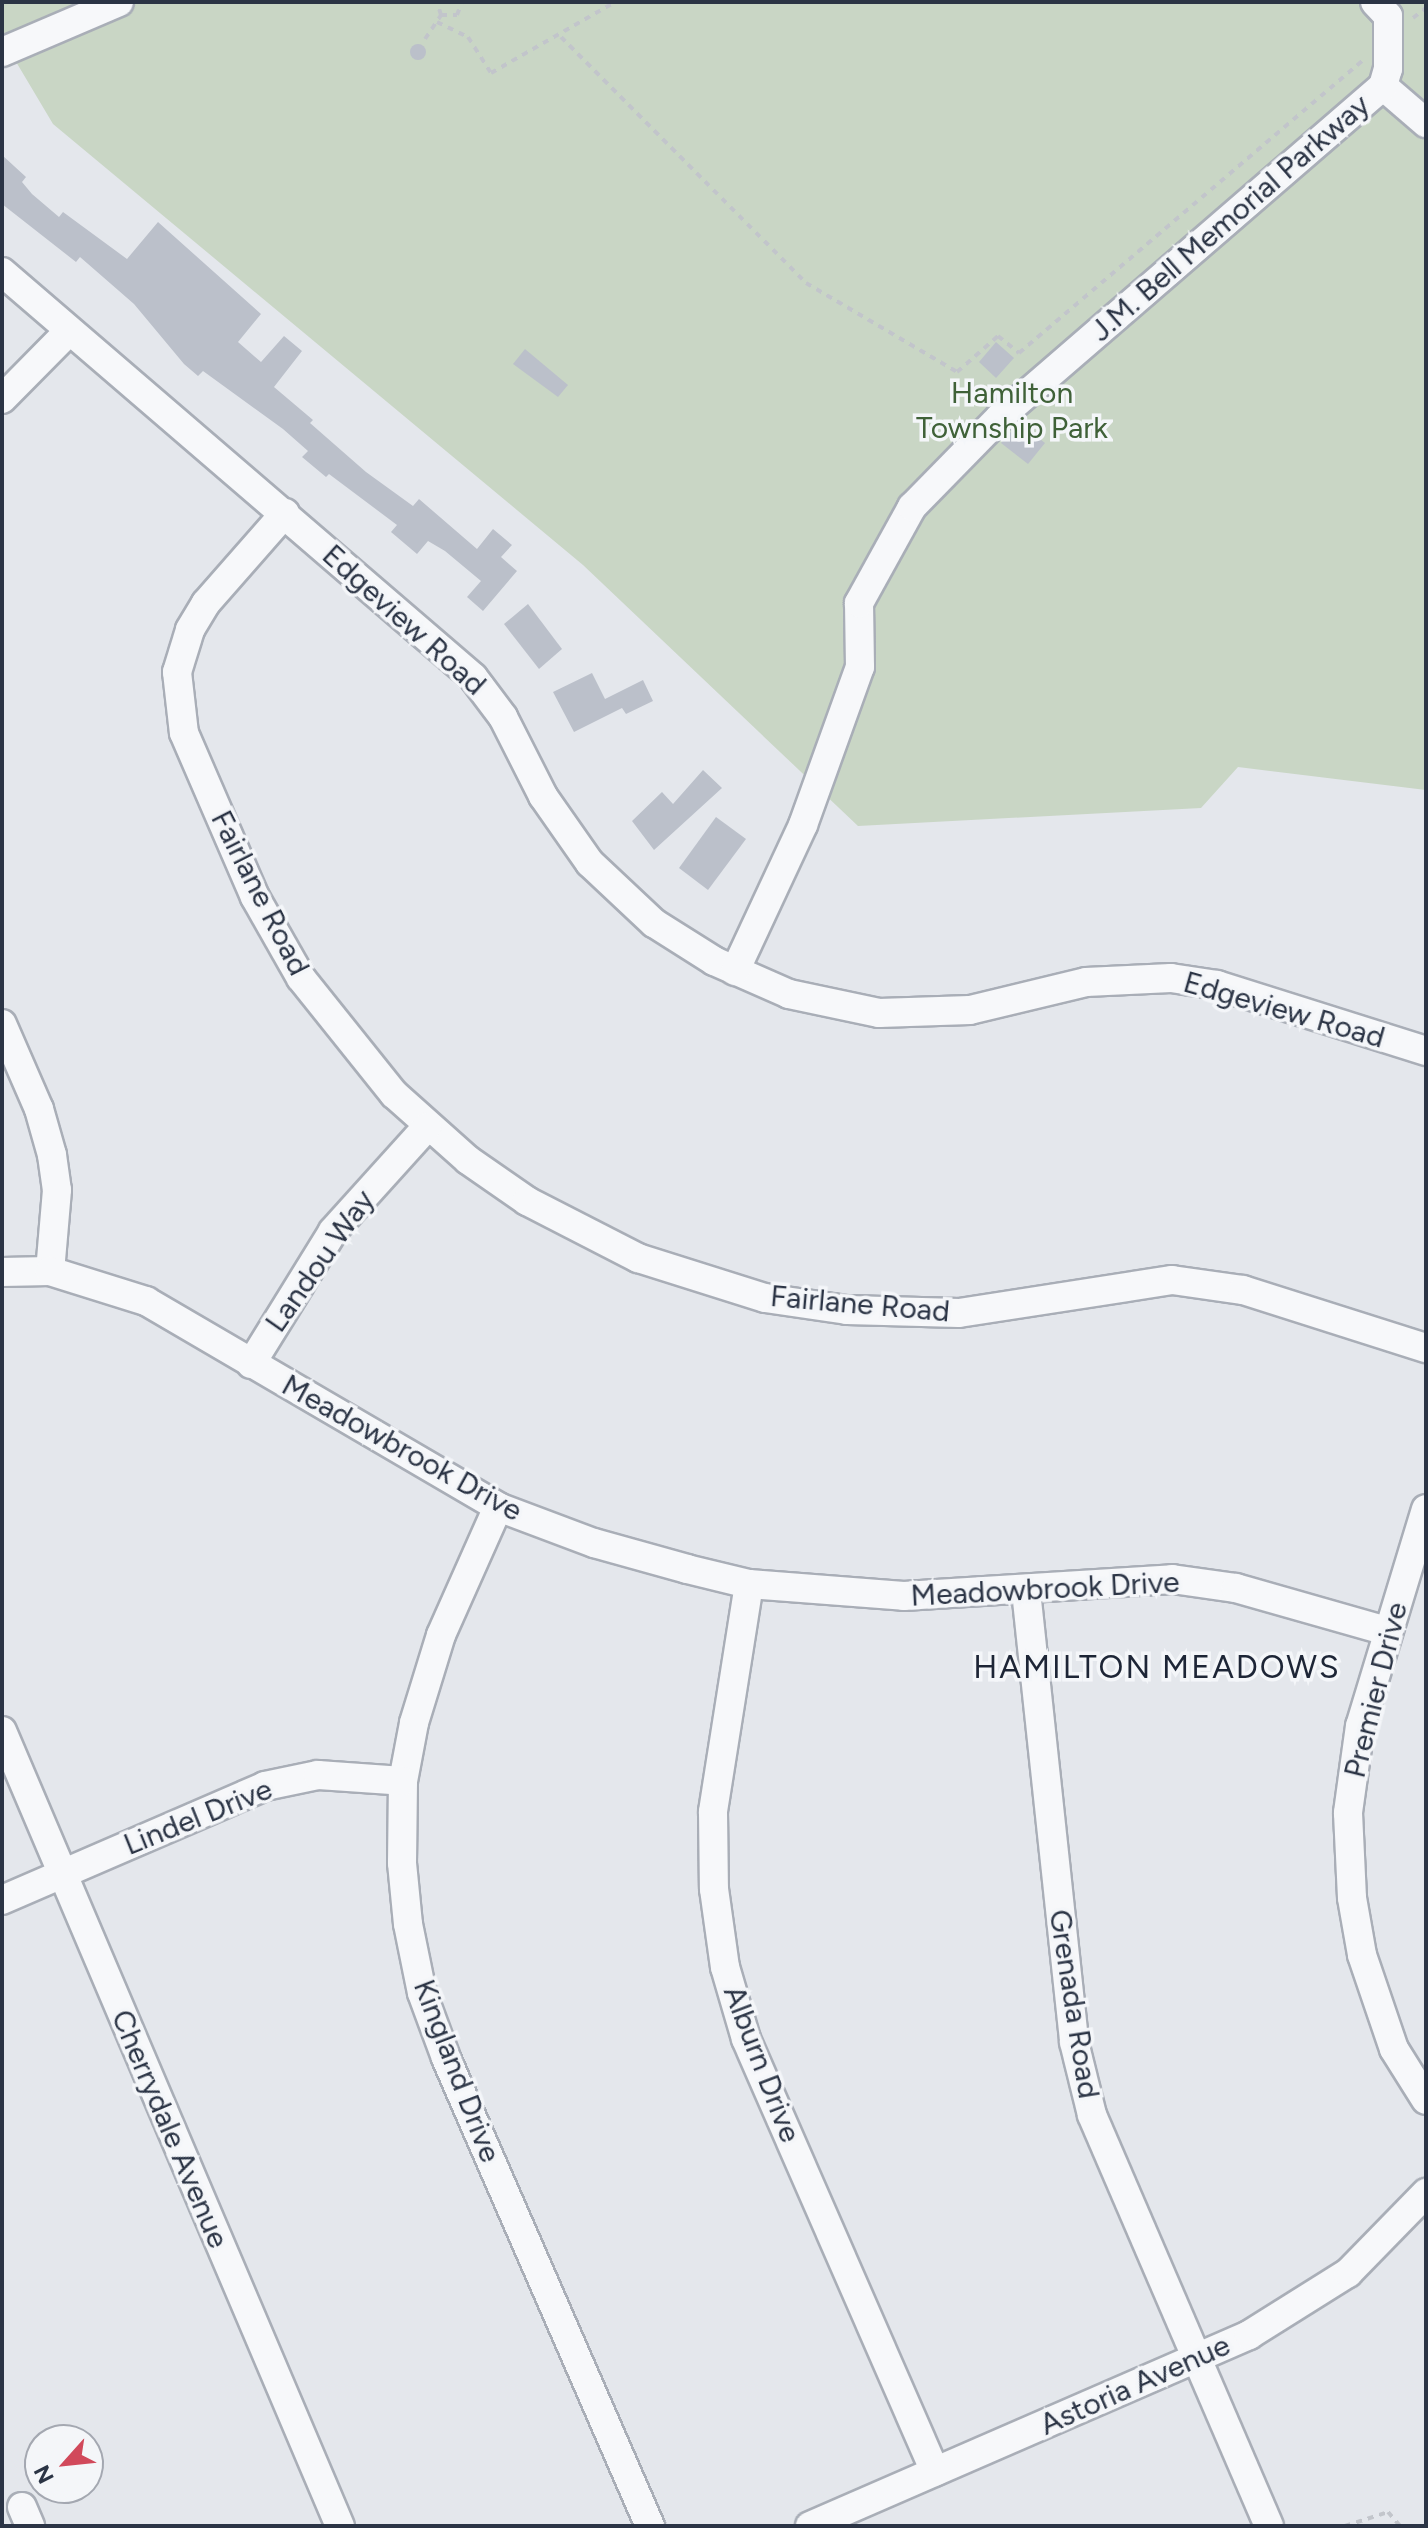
<!DOCTYPE html>
<style>
body{margin:0}
#map{position:relative;width:1428px;height:2528px;overflow:hidden;background:#e4e7ec;font-family:Figtree,sans-serif}
div>[style]{position:absolute}
[style*='--x']{left:calc(var(--x)*1px);top:calc(var(--y)*1px);width:calc(var(--w)*1px);rotate:calc(var(--a)*1deg)}
.green>*{inset:0;background:#c9d6c5}
.building>*{inset:0;background:#bbc0ca}
.round{border-radius:50%}
.path>*{height:4px;margin-top:-2px;transform-origin:0;background:repeating-linear-gradient(90deg,#c2c5cb 0 6px,transparent 0 12px)}
.roads{filter:drop-shadow(2px 0 #a9aeb7) drop-shadow(-2px 0 #a9aeb7) drop-shadow(0 2px #a9aeb7) drop-shadow(0 -2px #a9aeb7)}
.minor>*{height:28px;margin:-14px;padding:0 14px;transform-origin:14px;border-radius:14px;background:#f7f8fa}
span{translate:-50% -50%;white-space:nowrap;text-align:center;line-height:1.15;-webkit-text-stroke:7px #f4f6f9;paint-order:stroke}
.street-label{font-size:30px;color:#2b3445}
.park-label{font-size:30px;color:#3f6138}
.neighbourhood-label{font-size:32px;color:#1d2536;letter-spacing:2px}
.frame{position:absolute;inset:0;border:4px solid #2b3445;pointer-events:none}
.north{position:absolute;left:24px;top:2424px;width:80px;height:80px;box-sizing:border-box;background:#f4f6f9;border:2px solid #a4a8b1;border-radius:50%;rotate:243deg;font-size:22px;font-weight:700;line-height:32px;text-align:center;color:#2b3445}
.north::after{content:'';display:block;margin:auto;width:28px;height:36px;background:#d1495b;clip-path:polygon(50% 0,100% 100%,50% 72%,0 100%)}
</style>
<div id="map">
<div class="green">
<div style="clip-path:polygon(2px 2px,89px 2px,2px 41px)"></div>
<div style="clip-path:polygon(119px 2px,1426px 2px,1426px 790px,1238px 767px,1201px 808px,858px 826px,583px 565px,53px 124px,9px 50px)"></div>
</div>
<div class="building">
<div class="round" style="left:410px;top:44px;width:16px;height:16px"></div>
<div style="clip-path:polygon(2px 155px,26px 177px,22px 182px,32px 194px,59px 217px,63px 212px,127px 259px,158px 222px,261px 314px,238px 342px,261px 362px,284px 336px,302px 351px,274px 387px,313px 420px,310px 423px,366px 472px,413px 506px,419px 499px,477px 549px,493px 529px,512px 545px,501px 557px,517px 571px,483px 611px,467px 597px,481px 581px,445px 551px,428px 541px,417px 554px,391px 532px,397px 525px,329px 474px,326px 477px,302px 457px,308px 451px,283px 429px,203px 371px,198px 376px,184px 364px,134px 304px,80px 257px,76px 262px,2px 204px)"></div>
<div style="clip-path:polygon(996px 342px,1014px 358px,996px 378px,979px 362px)"></div>
<div style="clip-path:polygon(525px 349px,568px 385px,558px 397px,513px 364px)"></div>
<div style="clip-path:polygon(1019px 423px,1045px 443px,1028px 464px,1001px 443px)"></div>
<div style="clip-path:polygon(528px 604px,562px 649px,539px 669px,504px 624px)"></div>
<div style="clip-path:polygon(592px 673px,605px 699px,643px 680px,653px 701px,626px 714px,622px 708px,574px 732px,553px 692px)"></div>
<div style="clip-path:polygon(703px 770px,722px 788px,654px 850px,632px 821px,662px 792px,673px 804px)"></div>
<div style="clip-path:polygon(716px 817px,746px 839px,708px 890px,679px 868px)"></div>
</div>
<div class="path">
<div style="--x:441;--y:15;--w:16;--a:0"></div>
<div style="--x:457;--y:15;--w:14;--a:-69"></div>
<div style="--x:1413;--y:18;--w:16;--a:-38"></div>
<div style="--x:437;--y:22;--w:34;--a:26"></div>
<div style="--x:468;--y:37;--w:43;--a:57.4"></div>
<div style="--x:491;--y:73;--w:143;--a:-29.8"></div>
<div style="--x:561;--y:37;--w:347;--a:45.1"></div>
<div style="--x:806;--y:283;--w:175;--a:30.5"></div>
<div style="--x:957;--y:372;--w:55;--a:-41.3"></div>
<div style="--x:998;--y:336;--w:27;--a:39"></div>
<div style="--x:1019;--y:353;--w:452;--a:-40.4"></div>
<div style="--x:425;--y:39;--w:29;--a:-56"></div>
<div style="--x:441;--y:15;--w:14;--a:-107"></div>
<div style="--x:1345;--y:2526;--w:45;--a:-18"></div>
<div style="--x:1388;--y:2512;--w:18;--a:49"></div>
</div>
<div class="roads">
<div class="minor">
<div style="--x:2;--y:52;--w:127;--a:-23.1"></div>
<div style="--x:1383;--y:86;--w:57;--a:40.7"></div>
<div style="--x:2;--y:272;--w:621;--a:40.69"></div>
<div style="--x:473;--y:677;--w:50;--a:53.1"></div>
<div style="--x:503;--y:717;--w:89;--a:63.1"></div>
<div style="--x:543;--y:796;--w:82;--a:55"></div>
<div style="--x:590;--y:863;--w:88;--a:43.2"></div>
<div style="--x:654;--y:923;--w:71;--a:32.3"></div>
<div style="--x:714;--y:961;--w:82;--a:23.7"></div>
<div style="--x:789;--y:994;--w:92;--a:11.9"></div>
<div style="--x:879;--y:1013;--w:91;--a:-1.9"></div>
<div style="--x:970;--y:1010;--w:119;--a:-13.6"></div>
<div style="--x:1086;--y:982;--w:85;--a:-2.7"></div>
<div style="--x:1171;--y:978;--w:47;--a:8.7"></div>
<div style="--x:1217;--y:985;--w:219;--a:17.5"></div>
<div style="--x:2;--y:399;--w:95;--a:-45.4"></div>
<div style="--x:285;--y:513;--w:120;--a:131.3"></div>
<div style="--x:206;--y:603;--w:31;--a:121"></div>
<div style="--x:190;--y:630;--w:44;--a:107.2"></div>
<div style="--x:177;--y:672;--w:61;--a:83.5"></div>
<div style="--x:184;--y:733;--w:179;--a:66.6"></div>
<div style="--x:255;--y:897;--w:93;--a:60.4"></div>
<div style="--x:301;--y:978;--w:149;--a:51.3"></div>
<div style="--x:394;--y:1094;--w:99;--a:41.7"></div>
<div style="--x:468;--y:1160;--w:72;--a:34.8"></div>
<div style="--x:527;--y:1201;--w:125;--a:27.2"></div>
<div style="--x:638;--y:1258;--w:133;--a:17.5"></div>
<div style="--x:765;--y:1298;--w:83;--a:8.3"></div>
<div style="--x:847;--y:1310;--w:112;--a:1.5"></div>
<div style="--x:959;--y:1313;--w:216;--a:-8.8"></div>
<div style="--x:1172;--y:1280;--w:72;--a:8"></div>
<div style="--x:1243;--y:1290;--w:192;--a:17.6"></div>
<div style="--x:735;--y:971;--w:161;--a:-65"></div>
<div style="--x:803;--y:825;--w:168;--a:-70.2"></div>
<div style="--x:860;--y:667;--w:64;--a:-90.9"></div>
<div style="--x:859;--y:603;--w:110;--a:-61.1"></div>
<div style="--x:912;--y:507;--w:126;--a:-45.6"></div>
<div style="--x:1000;--y:417;--w:506;--a:-40.83"></div>
<div style="--x:1383;--y:86;--w:18;--a:-74"></div>
<div style="--x:1388;--y:69;--w:53;--a:-90"></div>
<div style="--x:1388;--y:16;--w:19;--a:-133"></div>
<div style="--x:2;--y:1024;--w:93;--a:66.5"></div>
<div style="--x:39;--y:1109;--w:48;--a:74.2"></div>
<div style="--x:52;--y:1155;--w:35;--a:82"></div>
<div style="--x:57;--y:1190;--w:81;--a:94.9"></div>
<div style="--x:2;--y:1272;--w:48;--a:-1.2"></div>
<div style="--x:50;--y:1271;--w:101;--a:17.4"></div>
<div style="--x:146;--y:1301;--w:408;--a:30.3"></div>
<div style="--x:498;--y:1507;--w:103;--a:20.6"></div>
<div style="--x:594;--y:1543;--w:97;--a:15.6"></div>
<div style="--x:687;--y:1569;--w:64;--a:13.6"></div>
<div style="--x:749;--y:1584;--w:155;--a:4.4"></div>
<div style="--x:904;--y:1596;--w:269;--a:-3.6"></div>
<div style="--x:1172;--y:1579;--w:65;--a:8"></div>
<div style="--x:1236;--y:1588;--w:157;--a:15.9"></div>
<div style="--x:251;--y:1364;--w:156;--a:-58.3"></div>
<div style="--x:333;--y:1231;--w:140;--a:-47.9"></div>
<div style="--x:498;--y:1507;--w:140;--a:114"></div>
<div style="--x:441;--y:1635;--w:92;--a:107.1"></div>
<div style="--x:414;--y:1723;--w:59;--a:100.7"></div>
<div style="--x:403;--y:1781;--w:82;--a:90.7"></div>
<div style="--x:402;--y:1863;--w:61;--a:84.4"></div>
<div style="--x:408;--y:1924;--w:70;--a:78.5"></div>
<div style="--x:422;--y:1993;--w:69;--a:69.7"></div>
<div style="--x:446;--y:2058;--w:511;--a:66.45"></div>
<div style="--x:1426;--y:1509;--w:227;--a:106.9"></div>
<div style="--x:1360;--y:1726;--w:88;--a:97.9"></div>
<div style="--x:1348;--y:1813;--w:85;--a:87.3"></div>
<div style="--x:1352;--y:1898;--w:58;--a:80"></div>
<div style="--x:1362;--y:1955;--w:99;--a:71.2"></div>
<div style="--x:1394;--y:2049;--w:60;--a:57.9"></div>
<div style="--x:749;--y:1584;--w:231;--a:99"></div>
<div style="--x:713;--y:1812;--w:77;--a:89.3"></div>
<div style="--x:714;--y:1889;--w:79;--a:82"></div>
<div style="--x:725;--y:1967;--w:75;--a:73.7"></div>
<div style="--x:746;--y:2039;--w:472;--a:66.4"></div>
<div style="--x:1026;--y:1591;--w:454;--a:83.9"></div>
<div style="--x:1074;--y:2042;--w:75;--a:76.1"></div>
<div style="--x:1092;--y:2115;--w:447;--a:66.7"></div>
<div style="--x:2;--y:1731;--w:864;--a:66.97"></div>
<div style="--x:2;--y:1900;--w:287;--a:-23.4"></div>
<div style="--x:265;--y:1786;--w:54;--a:-11.7"></div>
<div style="--x:318;--y:1775;--w:85;--a:4"></div>
<div style="--x:22;--y:2507;--w:21;--a:67"></div>
<div style="--x:810;--y:2526;--w:479;--a:-23.5"></div>
<div style="--x:1249;--y:2335;--w:117;--a:-32.1"></div>
<div style="--x:1348;--y:2273;--w:112;--a:-45.7"></div>
</div>
</div>
<div class="street-label">
<span style="left:1230px;top:218px;rotate:-41deg">J.M. Bell Memorial Parkway</span>
<span style="left:404px;top:620px;rotate:42deg">Edgeview Road</span>
<span style="left:260px;top:893px;rotate:63deg">Fairlane Road</span>
<span style="left:1284px;top:1010px;rotate:16deg">Edgeview Road</span>
<span style="left:320px;top:1261px;rotate:-55deg">Landou Way</span>
<span style="left:860px;top:1304px;rotate:5deg">Fairlane Road</span>
<span style="left:402px;top:1448px;rotate:29deg">Meadowbrook Drive</span>
<span style="left:1045px;top:1589px;rotate:-3deg">Meadowbrook Drive</span>
<span style="left:1376px;top:1690px;rotate:-76deg">Premier Drive</span>
<span style="left:198px;top:1817px;rotate:-22deg">Lindel Drive</span>
<span style="left:1074px;top:2004px;rotate:81deg">Grenada Road</span>
<span style="left:762px;top:2064px;rotate:69deg">Alburn Drive</span>
<span style="left:457px;top:2071px;rotate:69deg">Kingland Drive</span>
<span style="left:170px;top:2129px;rotate:67deg">Cherrydale Avenue</span>
<span style="left:1135px;top:2385px;rotate:-24deg">Astoria Avenue</span>
</div>
<div class="park-label">
<span style="left:1012px;top:410px">Hamilton<br>Township Park</span>
</div>
<div class="neighbourhood-label">
<span style="left:1157px;top:1667px">HAMILTON MEADOWS</span>
</div>
<div class="frame"></div>
<div class="north">N</div>
</div>
